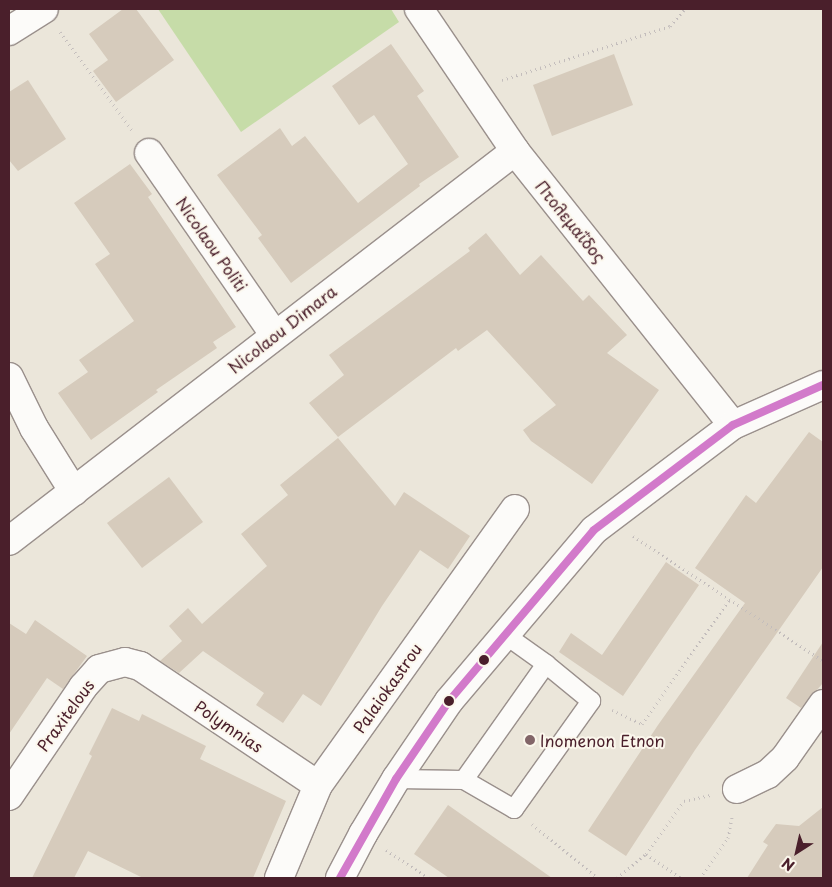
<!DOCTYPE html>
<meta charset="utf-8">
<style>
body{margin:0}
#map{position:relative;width:832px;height:887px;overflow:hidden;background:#ebe6da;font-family:"Playpen Sans",sans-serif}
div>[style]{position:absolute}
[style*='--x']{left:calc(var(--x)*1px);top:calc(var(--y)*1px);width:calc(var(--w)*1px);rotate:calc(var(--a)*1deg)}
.green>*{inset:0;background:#c6dca8}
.building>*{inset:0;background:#d6cbbc}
.path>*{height:3px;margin-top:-1.5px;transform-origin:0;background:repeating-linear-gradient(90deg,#c3bdbc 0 1px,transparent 0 5px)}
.roads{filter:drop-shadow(1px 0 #9a908c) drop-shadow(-1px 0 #9a908c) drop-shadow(0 1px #9a908c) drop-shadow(0 -1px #9a908c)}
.service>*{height:18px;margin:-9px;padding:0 9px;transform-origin:9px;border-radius:9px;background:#fcfbf9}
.minor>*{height:28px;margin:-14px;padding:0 14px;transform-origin:14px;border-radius:14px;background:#fcfbf9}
.tertiary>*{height:28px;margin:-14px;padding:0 14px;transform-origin:14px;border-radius:14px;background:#fcfbf9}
.bus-1>*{height:8px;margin:-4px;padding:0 4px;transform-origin:4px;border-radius:4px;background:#d27aca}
.dots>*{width:14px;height:14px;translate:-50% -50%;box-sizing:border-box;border:2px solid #fbf7ec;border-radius:50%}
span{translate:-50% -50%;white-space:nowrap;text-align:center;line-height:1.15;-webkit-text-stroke:4px #fbf7ec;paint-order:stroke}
.street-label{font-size:16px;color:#4a1f2b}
.poi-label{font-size:16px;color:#4a1f2b}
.left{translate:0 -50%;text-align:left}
.frame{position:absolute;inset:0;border:10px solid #4a1f2b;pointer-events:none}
.north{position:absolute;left:772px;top:827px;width:50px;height:50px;-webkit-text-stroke:4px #fbf7ec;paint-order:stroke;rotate:215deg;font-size:14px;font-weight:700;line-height:20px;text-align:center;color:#4a1f2b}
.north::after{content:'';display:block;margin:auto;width:18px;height:22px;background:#4a1f2b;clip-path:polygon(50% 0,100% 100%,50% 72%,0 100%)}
</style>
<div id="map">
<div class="green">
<div style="clip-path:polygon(158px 9px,391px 9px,399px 22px,241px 132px)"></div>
</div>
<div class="building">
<div style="clip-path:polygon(123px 9px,136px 9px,174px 60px,116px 102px,93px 71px,108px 60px,89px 34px)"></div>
<div style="clip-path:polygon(391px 44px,424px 91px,417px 96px,459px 157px,419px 184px,420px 186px,291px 283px,258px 238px,262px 235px,217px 175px,280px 128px,292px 146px,305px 136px,358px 203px,408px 164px,374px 115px,359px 125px,332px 86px)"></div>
<div style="clip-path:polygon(614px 54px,633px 105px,552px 136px,533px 85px)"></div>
<div style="clip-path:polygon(28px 80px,66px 139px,18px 171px,9px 160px,9px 92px)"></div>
<div style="clip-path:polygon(130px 164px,152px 194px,148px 197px,236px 327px,213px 342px,217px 348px,156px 390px,158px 392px,91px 440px,58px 393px,88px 372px,79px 360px,134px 321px,95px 264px,110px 254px,74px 203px)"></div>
<div style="clip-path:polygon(486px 233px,520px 275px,541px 255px,583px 301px,589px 295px,627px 335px,607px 353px,659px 390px,592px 484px,531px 441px,523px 430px,556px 405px,487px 330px,458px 351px,456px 348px,338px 437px,309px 403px,344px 375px,329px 355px,470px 251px,468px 248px)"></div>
<div style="clip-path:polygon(809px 432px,823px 442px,823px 567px,695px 750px,626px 856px,588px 831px,658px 725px,745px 603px,695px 568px,746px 495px,756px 503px)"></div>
<div style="clip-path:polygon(338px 438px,395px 506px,404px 492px,470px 536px,448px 569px,420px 550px,382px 606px,321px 706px,303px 694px,283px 723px,256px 705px,264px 693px,203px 651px,179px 673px,160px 661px,182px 641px,169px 626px,188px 608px,202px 624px,267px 566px,241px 534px,288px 495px,280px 485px)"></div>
<div style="clip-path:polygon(169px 477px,203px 522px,142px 568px,107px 523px)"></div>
<div style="clip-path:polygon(666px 562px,699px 585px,623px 696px,559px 652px,571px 633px,602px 655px)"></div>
<div style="clip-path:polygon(35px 620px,87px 656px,63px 689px,47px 678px,9px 734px,9px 623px,26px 634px)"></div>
<div style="clip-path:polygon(823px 642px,823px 683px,801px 708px,786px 698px)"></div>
<div style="clip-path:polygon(112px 708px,139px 721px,142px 714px,206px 746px,200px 759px,286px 801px,253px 878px,143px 878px,88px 851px,74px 878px,32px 878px,92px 756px,89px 754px)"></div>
<div style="clip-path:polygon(448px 805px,552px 878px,449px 878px,414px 854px)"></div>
<div style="clip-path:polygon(823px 807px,823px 878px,747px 878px,768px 845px,763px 842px,776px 824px,799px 826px)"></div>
</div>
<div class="path">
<div style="--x:60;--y:32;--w:122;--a:53.7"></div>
<div style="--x:502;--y:80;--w:176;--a:-17.8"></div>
<div style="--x:670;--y:26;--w:23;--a:-49"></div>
<div style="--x:633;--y:536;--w:227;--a:33.3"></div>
<div style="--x:612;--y:710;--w:33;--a:25"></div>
<div style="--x:642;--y:724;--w:153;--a:-54.9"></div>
<div style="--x:532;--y:824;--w:85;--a:39.3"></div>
<div style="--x:386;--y:850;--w:51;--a:33.1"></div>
<div style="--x:646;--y:854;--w:42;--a:34.4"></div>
<div style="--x:617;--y:878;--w:38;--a:-40"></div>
<div style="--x:646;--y:854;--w:65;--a:-54.4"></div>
<div style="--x:684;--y:801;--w:27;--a:-13"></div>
<div style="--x:700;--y:878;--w:49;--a:-55"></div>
<div style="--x:728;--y:838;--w:21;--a:-79"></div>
</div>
<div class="roads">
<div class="service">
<div style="--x:504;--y:634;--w:52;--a:35.5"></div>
<div style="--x:396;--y:779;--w:68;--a:0.8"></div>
<div style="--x:464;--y:780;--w:58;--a:30.1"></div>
<div style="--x:514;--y:809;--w:133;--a:-54.5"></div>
<div style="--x:591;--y:701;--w:58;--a:-140.6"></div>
<div style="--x:546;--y:664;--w:142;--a:125.3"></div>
</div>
<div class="minor">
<div style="--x:9;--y:31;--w:41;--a:-32.2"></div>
<div style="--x:149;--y:153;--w:220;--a:55.4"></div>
<div style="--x:9;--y:377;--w:57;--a:63.9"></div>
<div style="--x:34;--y:428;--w:75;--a:58"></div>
<div style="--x:9;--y:541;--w:639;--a:-37.62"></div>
<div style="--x:737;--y:789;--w:34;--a:-26"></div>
<div style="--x:768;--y:774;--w:23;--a:-43"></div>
<div style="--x:785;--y:758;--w:66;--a:-54.9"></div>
<div style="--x:9;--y:796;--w:132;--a:-55.8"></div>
<div style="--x:83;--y:687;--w:24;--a:-48"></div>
<div style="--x:99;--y:669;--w:27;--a:-15"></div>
<div style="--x:125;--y:662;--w:16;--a:15"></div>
<div style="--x:140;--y:666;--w:214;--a:33.8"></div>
<div style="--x:279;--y:878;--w:101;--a:-67.2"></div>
<div style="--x:318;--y:785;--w:339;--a:-54.5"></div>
</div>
<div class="tertiary">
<div style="--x:419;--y:9;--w:171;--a:55.9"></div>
<div style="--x:515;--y:151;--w:350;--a:51.5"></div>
<div style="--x:340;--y:878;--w:50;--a:-62.4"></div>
<div style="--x:363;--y:834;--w:64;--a:-59"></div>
<div style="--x:396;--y:779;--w:94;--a:-55.8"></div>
<div style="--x:449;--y:701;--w:224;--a:-49.7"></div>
<div style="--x:594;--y:530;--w:174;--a:-37.1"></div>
<div style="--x:733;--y:425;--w:98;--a:-24"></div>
</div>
</div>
<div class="bus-1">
<div style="--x:340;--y:878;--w:114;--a:-60.5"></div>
<div style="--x:396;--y:779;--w:94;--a:-55.8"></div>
<div style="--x:449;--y:701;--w:224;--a:-49.7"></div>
<div style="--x:594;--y:530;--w:174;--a:-37.1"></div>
<div style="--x:733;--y:425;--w:98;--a:-24"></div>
</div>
<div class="dots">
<div style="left:484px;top:660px;background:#4a1f2b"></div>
<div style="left:449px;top:701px;background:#4a1f2b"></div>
<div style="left:530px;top:740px;background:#826568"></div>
</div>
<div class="street-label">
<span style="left:571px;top:221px;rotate:51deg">Πτολεμαΐδος</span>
<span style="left:212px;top:244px;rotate:55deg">Nicolaou Politi</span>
<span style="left:282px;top:329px;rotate:-38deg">Nicolaou Dimara</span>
<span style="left:387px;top:688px;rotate:-55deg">Palaiokastrou</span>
<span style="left:65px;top:715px;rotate:-54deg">Praxitelous</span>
<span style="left:229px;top:726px;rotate:34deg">Polymnias</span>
</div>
<div class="poi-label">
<span class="left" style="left:540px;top:740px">Inomenon Etnon</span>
</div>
<div class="frame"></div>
<div class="north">N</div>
</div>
